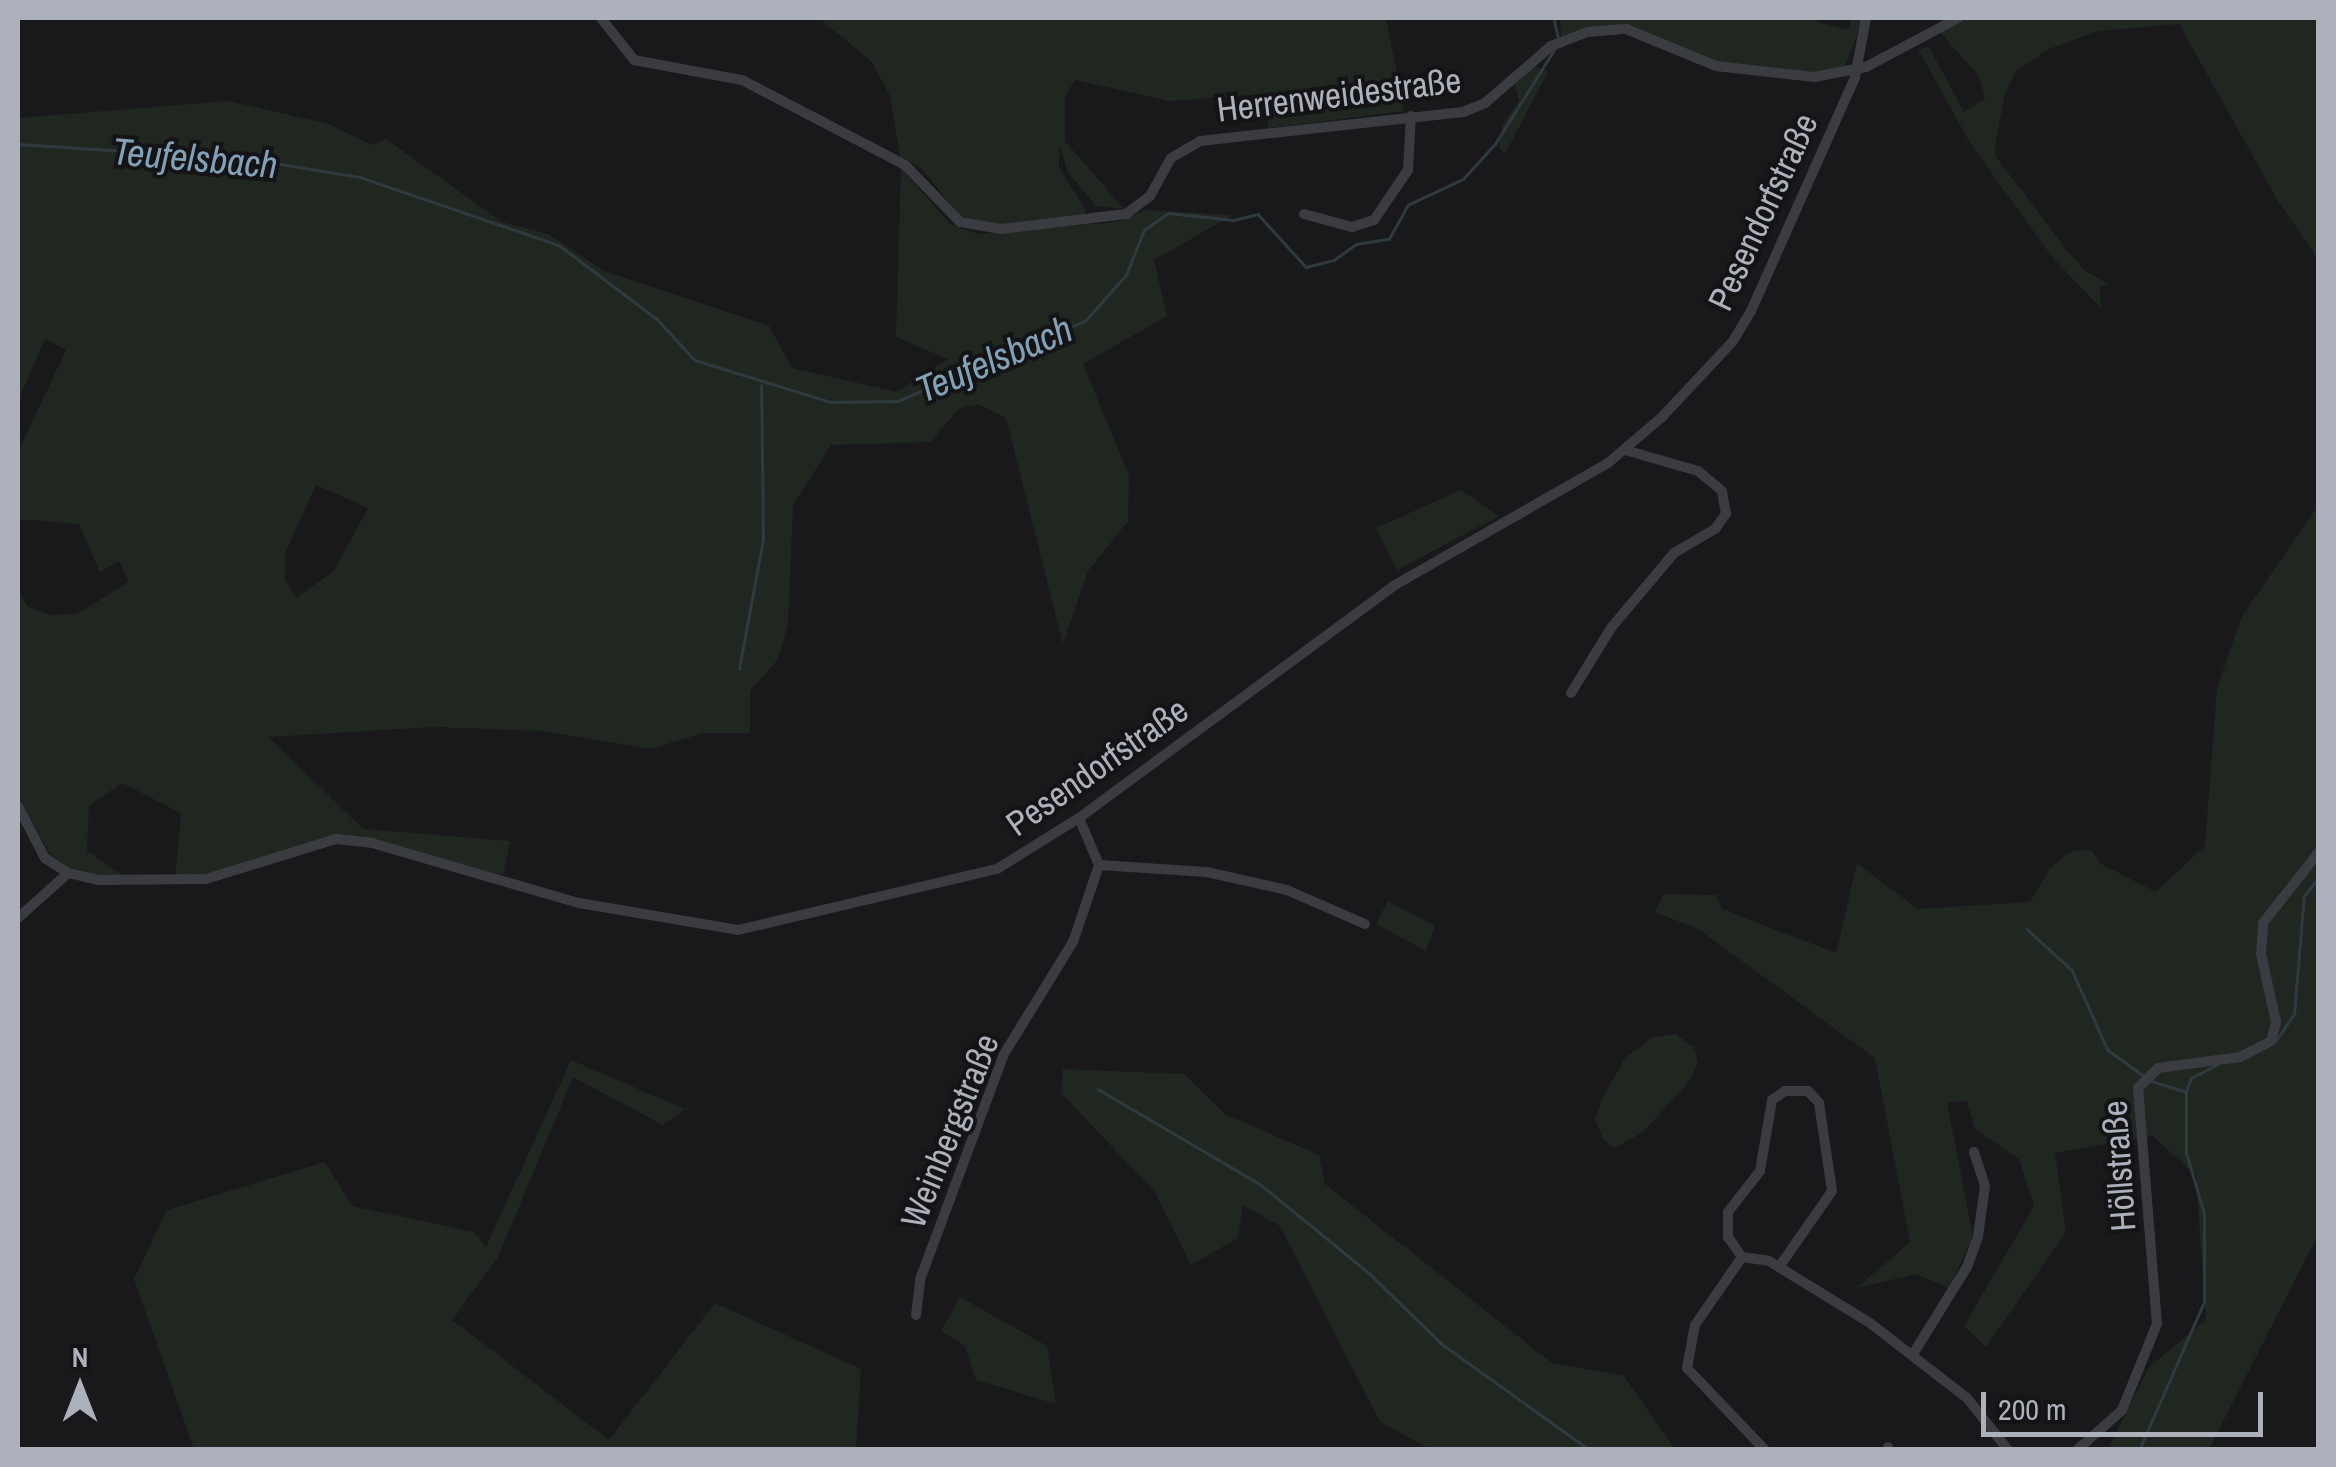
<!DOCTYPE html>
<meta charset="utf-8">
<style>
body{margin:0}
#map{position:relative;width:2336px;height:1467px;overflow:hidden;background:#19191c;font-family:"Archivo Narrow",sans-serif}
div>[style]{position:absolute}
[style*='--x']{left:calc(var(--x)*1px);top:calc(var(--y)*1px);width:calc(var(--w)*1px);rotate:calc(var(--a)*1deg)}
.green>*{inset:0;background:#1f2720}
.stream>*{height:2.5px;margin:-1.25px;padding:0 1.25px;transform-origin:1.25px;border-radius:1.25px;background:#2f3a40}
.minor>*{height:10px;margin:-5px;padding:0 5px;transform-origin:5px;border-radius:5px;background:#3a3c41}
span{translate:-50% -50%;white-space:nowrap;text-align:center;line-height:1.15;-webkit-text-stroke:8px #141417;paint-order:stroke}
.street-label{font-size:35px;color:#acb1bb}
.water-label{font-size:38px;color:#83a1b6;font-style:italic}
.frame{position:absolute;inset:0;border:20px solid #acb1bb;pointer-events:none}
.north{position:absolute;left:30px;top:1337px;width:100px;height:100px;-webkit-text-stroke:8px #141417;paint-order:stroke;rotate:0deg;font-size:28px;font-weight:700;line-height:40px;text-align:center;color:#acb1bb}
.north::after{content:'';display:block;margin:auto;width:35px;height:45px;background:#acb1bb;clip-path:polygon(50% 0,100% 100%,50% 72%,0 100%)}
.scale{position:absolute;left:1981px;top:1392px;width:282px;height:45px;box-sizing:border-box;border:5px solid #acb1bb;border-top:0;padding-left:12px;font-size:30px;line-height:35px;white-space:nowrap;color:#acb1bb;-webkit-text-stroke:8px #141417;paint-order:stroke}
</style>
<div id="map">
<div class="green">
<div style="clip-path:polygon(819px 18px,1386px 18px,1404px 111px,1268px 128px,1265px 94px,1170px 101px,1075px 80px,1065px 96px,1065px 141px,1124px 209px,1096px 206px,1068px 172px,1059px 144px,1059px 168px,1086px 210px,1083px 216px,993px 225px,960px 216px,922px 169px,900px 156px,890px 96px,872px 62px)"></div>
<div style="clip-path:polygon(1560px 18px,1804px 18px,1848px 30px,1852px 18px,1863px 18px,1844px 69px,1800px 74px,1718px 62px,1616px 25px,1561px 37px)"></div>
<div style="clip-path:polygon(1966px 18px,2318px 18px,2318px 259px,2278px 201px,2179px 24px,2098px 31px,2049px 49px,2016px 71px,2005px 93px,1995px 145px,1996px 157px,2065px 248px,2085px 271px,2109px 284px,2100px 286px,2101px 308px,2053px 258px,1970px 143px,1918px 49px,1929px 47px,1964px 112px,1985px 99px,1979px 76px,1940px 32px)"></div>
<div style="clip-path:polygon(1533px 65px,1548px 72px,1505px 154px,1499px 148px,1502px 125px,1519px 101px,1514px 83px)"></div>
<div style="clip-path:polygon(evenodd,229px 101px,329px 124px,372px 145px,386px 139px,502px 222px,548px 234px,604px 271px,769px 326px,792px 368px,897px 392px,948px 359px,896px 337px,901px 168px,951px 225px,978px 234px,1117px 222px,1146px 210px,1233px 215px,1154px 260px,1167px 316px,1083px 364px,1129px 475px,1128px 521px,1088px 571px,1063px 644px,1006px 418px,978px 404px,959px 409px,930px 442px,831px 445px,793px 505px,788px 624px,778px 659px,750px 691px,750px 733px,703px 733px,651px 749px,542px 731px,433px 727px,269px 737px,363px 829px,510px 841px,503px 875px,339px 835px,207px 875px,175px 878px,181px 813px,122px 783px,89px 806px,87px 851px,123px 876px,102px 876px,72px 870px,50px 854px,18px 795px,18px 590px,27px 606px,50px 615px,77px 614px,129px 582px,119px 561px,100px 572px,79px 524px,18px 519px,18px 452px,66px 350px,45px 339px,18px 401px,18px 118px,229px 101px,316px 485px,368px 508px,334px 571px,296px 598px,285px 580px,285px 553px,316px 485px)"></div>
<div style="clip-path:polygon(1461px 490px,1499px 516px,1397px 570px,1376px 528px)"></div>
<div style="clip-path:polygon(2318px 506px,2318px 1235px,2209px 1449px,2108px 1449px,2149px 1367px,2206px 1320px,2196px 1176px,2153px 1136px,2055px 1153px,2066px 1232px,1986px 1347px,1964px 1326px,2034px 1206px,2019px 1159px,1975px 1129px,1967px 1101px,1947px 1102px,1973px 1237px,1949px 1288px,1916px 1274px,1857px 1288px,1910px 1242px,1875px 1058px,1698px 929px,1655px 912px,1664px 894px,1716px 895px,1722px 909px,1836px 953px,1857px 863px,1918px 909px,2030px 902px,2051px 867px,2072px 851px,2091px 850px,2101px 864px,2156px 892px,2205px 846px,2217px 688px,2242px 616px)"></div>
<div style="clip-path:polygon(1388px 901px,1435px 926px,1426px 951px,1376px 924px)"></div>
<div style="clip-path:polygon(1676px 1034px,1694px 1048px,1698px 1063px,1688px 1083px,1643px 1132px,1615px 1148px,1603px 1139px,1595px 1119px,1602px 1099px,1625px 1058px,1651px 1038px)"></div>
<div style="clip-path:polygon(571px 1060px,685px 1109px,663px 1125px,573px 1077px,498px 1257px,452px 1320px,609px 1440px,715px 1303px,861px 1369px,856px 1449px,194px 1449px,134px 1279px,167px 1210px,325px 1162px,352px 1206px,474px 1232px,486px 1247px)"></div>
<div style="clip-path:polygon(1063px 1069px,1184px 1074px,1225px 1114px,1319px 1155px,1325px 1184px,1552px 1363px,1624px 1376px,1675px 1449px,1430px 1449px,1380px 1422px,1280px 1226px,1243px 1205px,1238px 1238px,1191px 1265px,1155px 1192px,1061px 1093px)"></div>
<div style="clip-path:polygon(960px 1297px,1047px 1346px,1056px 1404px,976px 1380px,965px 1346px,941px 1331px)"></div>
</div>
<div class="stream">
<div style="--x:1554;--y:18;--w:19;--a:78"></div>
<div style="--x:18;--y:144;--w:231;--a:3.7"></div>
<div style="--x:249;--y:159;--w:112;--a:9.2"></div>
<div style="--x:360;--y:177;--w:210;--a:18.9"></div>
<div style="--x:559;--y:245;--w:124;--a:37.1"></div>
<div style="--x:658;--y:320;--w:54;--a:47.2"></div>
<div style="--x:695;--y:360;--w:142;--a:17.2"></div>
<div style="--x:831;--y:402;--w:67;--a:-0.9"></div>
<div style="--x:898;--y:401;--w:203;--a:-23.2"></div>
<div style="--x:1085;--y:321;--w:62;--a:-48.3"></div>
<div style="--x:1126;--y:275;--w:48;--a:-68.2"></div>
<div style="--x:1144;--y:230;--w:29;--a:-35"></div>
<div style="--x:1168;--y:213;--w:66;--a:6.1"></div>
<div style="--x:1234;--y:220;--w:25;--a:-14"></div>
<div style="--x:1258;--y:214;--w:72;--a:47.8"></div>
<div style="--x:1306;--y:267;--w:29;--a:-14"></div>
<div style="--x:1334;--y:260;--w:27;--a:-36"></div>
<div style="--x:1356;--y:244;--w:33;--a:-9"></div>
<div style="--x:1389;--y:239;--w:39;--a:-61"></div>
<div style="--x:1408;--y:205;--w:61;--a:-25.3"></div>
<div style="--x:1463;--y:179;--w:47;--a:-47.6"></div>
<div style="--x:1495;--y:144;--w:111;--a:-57.9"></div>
<div style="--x:739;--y:669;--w:131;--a:-79.5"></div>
<div style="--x:763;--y:540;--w:154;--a:-90.7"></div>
<div style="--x:2027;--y:929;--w:61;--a:42.3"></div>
<div style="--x:2072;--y:970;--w:88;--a:65.8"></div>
<div style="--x:2108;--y:1050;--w:44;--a:35.8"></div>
<div style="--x:2275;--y:1042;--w:34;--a:-56"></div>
<div style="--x:2294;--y:1014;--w:118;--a:-85.2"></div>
<div style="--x:2304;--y:896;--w:22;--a:-51"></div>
<div style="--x:2151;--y:1081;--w:37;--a:17"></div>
<div style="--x:1098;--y:1089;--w:188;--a:30.4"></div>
<div style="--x:1260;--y:1184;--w:141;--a:39.2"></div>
<div style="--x:1369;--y:1273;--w:102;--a:44.2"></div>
<div style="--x:1442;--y:1344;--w:182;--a:35.6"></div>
<div style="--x:2139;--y:1450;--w:162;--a:-66.3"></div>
<div style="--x:2204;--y:1302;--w:88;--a:-90"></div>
<div style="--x:2204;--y:1214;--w:64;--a:-106.4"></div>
<div style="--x:2186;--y:1153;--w:61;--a:-90"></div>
<div style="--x:2186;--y:1092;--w:15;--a:-70"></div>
<div style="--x:2191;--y:1078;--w:29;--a:-27"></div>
</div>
<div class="minor">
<div style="--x:601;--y:18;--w:53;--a:51.8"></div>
<div style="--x:634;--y:60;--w:110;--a:10.5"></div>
<div style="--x:742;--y:80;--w:184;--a:27.5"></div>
<div style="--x:905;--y:165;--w:79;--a:46"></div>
<div style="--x:960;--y:222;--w:42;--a:9.7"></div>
<div style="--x:1001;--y:229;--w:126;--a:-6.8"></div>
<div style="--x:1126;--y:214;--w:30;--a:-37"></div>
<div style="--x:1150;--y:196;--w:43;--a:-61.1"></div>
<div style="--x:1171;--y:158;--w:34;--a:-30"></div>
<div style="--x:1200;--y:141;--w:265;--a:-6.3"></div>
<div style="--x:1463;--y:112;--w:24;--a:-22"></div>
<div style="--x:1485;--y:103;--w:87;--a:-40.8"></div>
<div style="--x:1551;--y:46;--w:40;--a:-21"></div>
<div style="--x:1588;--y:32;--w:38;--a:-5"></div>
<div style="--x:1626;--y:29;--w:97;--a:22.3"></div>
<div style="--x:1716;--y:66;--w:99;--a:6.4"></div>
<div style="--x:1814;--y:77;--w:53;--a:-10.9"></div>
<div style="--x:1866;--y:67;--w:104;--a:-28"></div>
<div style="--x:1304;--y:214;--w:50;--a:15.2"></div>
<div style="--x:1352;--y:227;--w:23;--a:-18"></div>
<div style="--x:1374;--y:220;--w:60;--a:-55.8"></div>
<div style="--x:1408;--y:170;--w:54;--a:-86.8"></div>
<div style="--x:1571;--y:693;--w:76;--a:-58.4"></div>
<div style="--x:1611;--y:628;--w:98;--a:-50"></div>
<div style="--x:1674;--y:553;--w:48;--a:-30.3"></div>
<div style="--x:1715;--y:529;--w:19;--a:-54"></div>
<div style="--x:1726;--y:514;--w:23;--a:-100"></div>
<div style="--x:1722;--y:491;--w:31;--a:-140"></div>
<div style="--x:1698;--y:471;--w:76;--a:-164"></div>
<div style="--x:18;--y:806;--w:59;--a:62.6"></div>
<div style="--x:45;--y:858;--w:27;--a:33"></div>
<div style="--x:68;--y:873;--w:31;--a:13"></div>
<div style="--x:98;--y:880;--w:108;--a:-0.5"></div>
<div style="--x:206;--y:879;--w:136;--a:-17.1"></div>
<div style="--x:336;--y:839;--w:36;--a:6"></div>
<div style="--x:372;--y:843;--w:216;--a:16.2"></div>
<div style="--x:579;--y:903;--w:161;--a:9.6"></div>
<div style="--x:738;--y:930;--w:266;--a:-13.3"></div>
<div style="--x:997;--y:869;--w:97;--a:-31.9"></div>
<div style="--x:1079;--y:818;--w:393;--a:-36.4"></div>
<div style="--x:1395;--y:585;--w:245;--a:-29.8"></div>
<div style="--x:1608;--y:463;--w:71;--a:-40.4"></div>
<div style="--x:1662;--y:417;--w:104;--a:-46.9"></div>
<div style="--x:1733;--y:341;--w:35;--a:-59"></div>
<div style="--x:1751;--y:311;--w:256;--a:-66"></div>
<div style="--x:1855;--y:77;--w:60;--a:-79.4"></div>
<div style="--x:1099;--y:865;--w:108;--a:3.7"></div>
<div style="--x:1207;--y:872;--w:82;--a:12.7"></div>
<div style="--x:1287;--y:890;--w:85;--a:23.6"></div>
<div style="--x:18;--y:918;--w:67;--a:-42"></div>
<div style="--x:1742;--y:1257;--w:24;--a:-125"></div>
<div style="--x:1728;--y:1237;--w:25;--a:-90"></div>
<div style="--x:1728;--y:1212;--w:52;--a:-52"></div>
<div style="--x:1760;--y:1171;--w:72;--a:-80.4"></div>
<div style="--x:1772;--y:1100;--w:16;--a:-35"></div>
<div style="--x:1785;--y:1091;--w:23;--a:0"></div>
<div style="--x:1808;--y:1091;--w:16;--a:47"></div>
<div style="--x:1819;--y:1103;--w:89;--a:81.6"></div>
<div style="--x:1832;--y:1191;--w:93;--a:124.9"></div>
<div style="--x:916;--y:1315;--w:38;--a:-83"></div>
<div style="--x:921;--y:1277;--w:238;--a:-69.6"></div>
<div style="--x:1004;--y:1054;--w:132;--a:-58.4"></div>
<div style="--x:1073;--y:942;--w:81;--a:-71.3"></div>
<div style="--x:1099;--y:865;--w:51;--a:-113.1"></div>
<div style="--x:1913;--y:1354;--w:102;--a:-58.2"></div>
<div style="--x:1967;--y:1267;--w:33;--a:-70"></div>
<div style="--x:1978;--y:1236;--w:50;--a:-82"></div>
<div style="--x:1985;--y:1186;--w:36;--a:-108"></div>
<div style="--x:1888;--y:1447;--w:3;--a:90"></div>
<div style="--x:1765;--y:1450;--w:113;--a:-133.6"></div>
<div style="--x:1687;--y:1368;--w:44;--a:-79.5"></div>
<div style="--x:1695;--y:1325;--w:83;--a:-55.3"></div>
<div style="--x:1742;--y:1257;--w:27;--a:8"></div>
<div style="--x:1769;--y:1261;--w:119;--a:31.5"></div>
<div style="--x:1870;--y:1323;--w:123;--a:37.7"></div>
<div style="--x:1967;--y:1398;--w:66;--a:51.7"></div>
<div style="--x:2077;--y:1450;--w:60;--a:-41.6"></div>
<div style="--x:2122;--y:1410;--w:93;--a:-67.9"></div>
<div style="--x:2157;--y:1324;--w:237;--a:-94.6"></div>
<div style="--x:2138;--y:1088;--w:28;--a:-45"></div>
<div style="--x:2158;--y:1068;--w:83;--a:-7.6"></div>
<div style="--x:2240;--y:1057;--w:35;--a:-27"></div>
<div style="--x:2271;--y:1041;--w:20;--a:-75"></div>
<div style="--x:2276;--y:1022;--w:70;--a:-102.4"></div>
<div style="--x:2261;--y:954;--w:31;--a:-86"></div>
<div style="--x:2263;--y:923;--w:89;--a:-51.8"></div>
</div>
<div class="street-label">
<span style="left:1339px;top:95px;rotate:-7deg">Herrenweidestraße</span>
<span style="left:1763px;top:212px;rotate:-65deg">Pesendorfstraße</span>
<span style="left:1097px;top:767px;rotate:-35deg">Pesendorfstraße</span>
<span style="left:950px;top:1131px;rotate:-68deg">Weinbergstraße</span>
<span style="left:2119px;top:1166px;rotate:-94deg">Höllstraße</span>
</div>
<div class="water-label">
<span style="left:195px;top:158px;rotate:5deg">Teufelsbach</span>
<span style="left:994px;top:359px;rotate:-23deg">Teufelsbach</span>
</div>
<div class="frame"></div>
<div class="north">N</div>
<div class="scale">200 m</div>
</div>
